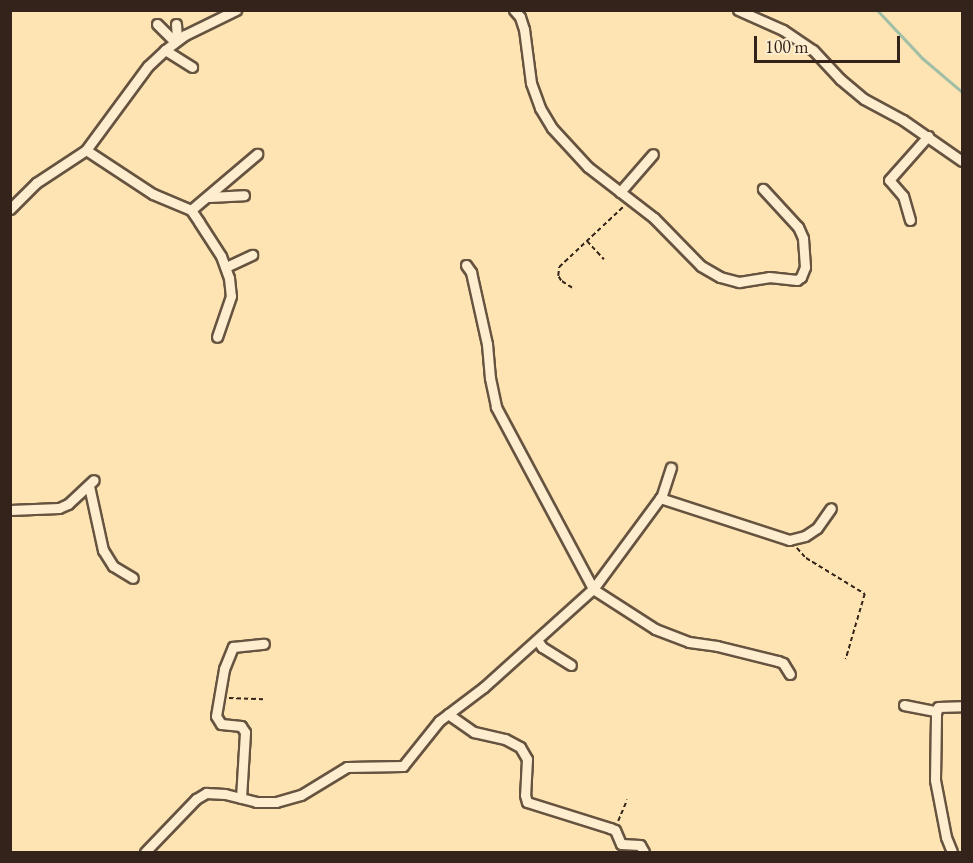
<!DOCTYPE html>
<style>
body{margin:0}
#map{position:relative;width:973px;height:863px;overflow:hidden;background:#fee4b3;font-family:"EB Garamond",serif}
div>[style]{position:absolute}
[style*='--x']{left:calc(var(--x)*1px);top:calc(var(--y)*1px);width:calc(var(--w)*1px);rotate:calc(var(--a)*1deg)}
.stream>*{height:3px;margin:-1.5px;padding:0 1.5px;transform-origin:1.5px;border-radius:1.5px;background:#a1bfa6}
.path>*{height:1.5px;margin-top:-0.75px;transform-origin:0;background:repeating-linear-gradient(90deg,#34231a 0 4.5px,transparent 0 7.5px)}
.roads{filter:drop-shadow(2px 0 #665340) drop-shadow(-2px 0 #665340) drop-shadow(0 2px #665340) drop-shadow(0 -2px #665340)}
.minor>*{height:9px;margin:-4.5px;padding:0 4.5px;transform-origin:4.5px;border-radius:4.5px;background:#feedce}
span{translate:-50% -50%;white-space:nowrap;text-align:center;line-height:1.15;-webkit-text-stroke:4.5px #feedce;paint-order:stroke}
.frame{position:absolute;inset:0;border:12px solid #34231a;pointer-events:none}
.scale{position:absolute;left:754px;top:36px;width:146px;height:27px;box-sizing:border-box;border:3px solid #34231a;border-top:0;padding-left:8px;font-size:18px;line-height:21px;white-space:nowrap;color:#34231a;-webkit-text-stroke:4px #feedce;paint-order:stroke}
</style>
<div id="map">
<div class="stream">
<div style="--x:877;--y:10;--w:66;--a:46.8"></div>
<div style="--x:922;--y:58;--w:52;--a:40.4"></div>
</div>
<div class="path">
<div style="--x:587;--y:241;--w:25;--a:47"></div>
<div style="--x:572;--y:288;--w:13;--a:-148"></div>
<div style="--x:561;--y:281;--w:6;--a:-121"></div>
<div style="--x:558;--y:276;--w:9;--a:-84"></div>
<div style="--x:559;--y:267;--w:88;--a:-43.2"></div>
<div style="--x:797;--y:548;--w:13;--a:48"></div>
<div style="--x:806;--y:558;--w:69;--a:31.4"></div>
<div style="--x:865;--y:594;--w:68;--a:106.3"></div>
<div style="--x:229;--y:698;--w:34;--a:2"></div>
<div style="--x:618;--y:821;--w:23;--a:-67"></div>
</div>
<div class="roads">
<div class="minor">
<div style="--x:514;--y:10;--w:9;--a:49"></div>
<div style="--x:520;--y:17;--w:13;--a:72"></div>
<div style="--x:524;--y:29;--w:54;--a:82.6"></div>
<div style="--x:531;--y:83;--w:27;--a:70"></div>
<div style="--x:540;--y:108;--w:23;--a:59"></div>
<div style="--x:552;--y:128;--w:53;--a:47.3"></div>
<div style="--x:588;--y:167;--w:83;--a:37.7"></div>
<div style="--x:654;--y:218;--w:67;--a:45.6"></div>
<div style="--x:701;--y:266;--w:22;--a:30"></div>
<div style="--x:720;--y:277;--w:20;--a:15"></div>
<div style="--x:739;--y:282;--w:30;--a:-9"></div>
<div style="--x:769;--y:277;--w:28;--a:6"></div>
<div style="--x:797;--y:280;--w:5;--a:-37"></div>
<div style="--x:801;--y:277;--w:11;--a:-68"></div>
<div style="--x:805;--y:267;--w:29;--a:-94"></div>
<div style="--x:803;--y:238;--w:12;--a:-114"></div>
<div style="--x:798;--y:227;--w:52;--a:-132.6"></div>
<div style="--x:738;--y:10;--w:49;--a:24"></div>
<div style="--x:783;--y:30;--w:36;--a:34"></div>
<div style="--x:813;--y:50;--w:40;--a:47"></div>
<div style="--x:840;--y:79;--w:31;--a:40"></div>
<div style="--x:864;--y:99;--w:44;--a:28.3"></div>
<div style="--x:903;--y:120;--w:72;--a:34.8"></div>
<div style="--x:157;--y:24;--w:25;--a:45"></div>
<div style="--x:176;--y:24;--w:16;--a:86"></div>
<div style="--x:165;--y:50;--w:32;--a:32"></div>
<div style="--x:86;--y:150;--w:80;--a:33.3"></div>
<div style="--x:153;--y:194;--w:41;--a:22.8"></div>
<div style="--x:191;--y:210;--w:14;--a:56"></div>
<div style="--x:199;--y:222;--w:40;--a:57.1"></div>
<div style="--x:221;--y:256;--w:23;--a:70"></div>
<div style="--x:229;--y:278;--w:18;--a:84"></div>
<div style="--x:231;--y:296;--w:43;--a:108.9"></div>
<div style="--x:620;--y:192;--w:50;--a:-49"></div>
<div style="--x:209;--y:197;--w:35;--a:-3"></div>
<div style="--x:10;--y:209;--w:37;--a:-45"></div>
<div style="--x:36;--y:183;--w:60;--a:-33.4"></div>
<div style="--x:86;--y:150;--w:104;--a:-53.6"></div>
<div style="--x:148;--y:66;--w:23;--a:-43"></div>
<div style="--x:165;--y:50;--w:25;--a:-37"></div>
<div style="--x:185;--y:35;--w:57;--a:-26.1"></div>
<div style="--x:191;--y:210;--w:87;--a:-40.3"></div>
<div style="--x:910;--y:220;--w:25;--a:-106"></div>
<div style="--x:903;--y:196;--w:21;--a:-131"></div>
<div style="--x:889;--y:180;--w:59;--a:-48.4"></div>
<div style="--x:466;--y:265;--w:9;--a:54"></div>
<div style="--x:471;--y:272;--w:74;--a:77.5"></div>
<div style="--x:487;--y:344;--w:34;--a:85"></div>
<div style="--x:490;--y:378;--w:30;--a:78"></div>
<div style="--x:496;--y:407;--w:206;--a:61.9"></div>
<div style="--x:593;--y:589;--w:74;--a:32.8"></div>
<div style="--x:655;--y:629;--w:36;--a:21"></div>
<div style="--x:689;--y:642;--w:28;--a:8"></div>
<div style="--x:717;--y:646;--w:63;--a:13.8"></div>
<div style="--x:778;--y:661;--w:5;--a:22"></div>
<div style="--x:783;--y:663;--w:13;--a:58"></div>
<div style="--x:226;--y:267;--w:29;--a:-25"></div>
<div style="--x:89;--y:486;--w:66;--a:77.7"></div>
<div style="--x:103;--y:550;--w:19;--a:58"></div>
<div style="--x:113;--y:566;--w:23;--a:31"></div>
<div style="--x:661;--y:498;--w:32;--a:-72"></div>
<div style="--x:10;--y:510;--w:49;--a:-2.3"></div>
<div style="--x:59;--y:508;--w:10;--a:-24"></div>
<div style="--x:68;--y:504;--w:35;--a:-43"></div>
<div style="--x:537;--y:640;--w:9;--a:54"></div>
<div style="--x:542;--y:647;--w:34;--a:32"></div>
<div style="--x:904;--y:705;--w:33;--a:11"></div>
<div style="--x:448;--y:714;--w:32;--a:35"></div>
<div style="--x:474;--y:732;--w:32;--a:13"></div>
<div style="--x:505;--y:739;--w:17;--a:28"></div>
<div style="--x:520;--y:747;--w:14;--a:60"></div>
<div style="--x:527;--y:759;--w:36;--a:93"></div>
<div style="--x:525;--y:795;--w:7;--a:74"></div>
<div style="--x:527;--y:802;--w:87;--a:17.4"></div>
<div style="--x:610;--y:828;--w:5;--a:22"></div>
<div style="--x:615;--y:830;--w:15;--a:67"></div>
<div style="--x:621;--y:844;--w:19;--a:3"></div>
<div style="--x:640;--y:845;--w:8;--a:60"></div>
<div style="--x:241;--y:798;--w:66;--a:-86.5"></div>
<div style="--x:245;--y:732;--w:7;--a:-124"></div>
<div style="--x:241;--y:726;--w:20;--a:-174"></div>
<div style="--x:221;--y:724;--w:9;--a:-122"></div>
<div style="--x:216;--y:716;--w:48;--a:-80.3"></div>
<div style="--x:224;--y:669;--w:24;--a:-68"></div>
<div style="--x:233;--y:647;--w:31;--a:-6"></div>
<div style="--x:145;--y:852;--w:74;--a:-46.1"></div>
<div style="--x:196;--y:799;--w:12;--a:-31"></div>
<div style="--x:206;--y:793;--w:19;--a:3"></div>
<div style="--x:225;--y:794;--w:32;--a:14"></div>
<div style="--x:256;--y:802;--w:20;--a:0"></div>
<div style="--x:276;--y:802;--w:26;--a:-16"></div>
<div style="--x:301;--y:795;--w:54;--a:-31.3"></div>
<div style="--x:347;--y:767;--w:56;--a:-1"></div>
<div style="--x:403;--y:766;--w:58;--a:-51.3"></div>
<div style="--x:439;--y:721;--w:56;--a:-37.1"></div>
<div style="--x:484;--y:687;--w:147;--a:-42"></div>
<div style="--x:593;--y:589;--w:113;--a:-53.6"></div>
<div style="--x:660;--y:498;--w:136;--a:18"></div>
<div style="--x:789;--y:540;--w:16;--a:-14"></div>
<div style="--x:805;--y:536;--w:14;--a:-34"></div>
<div style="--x:817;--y:528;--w:24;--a:-55"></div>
<div style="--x:952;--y:852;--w:16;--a:-112"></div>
<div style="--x:946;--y:837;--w:58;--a:-100.9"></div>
<div style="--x:935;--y:780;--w:67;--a:-89.1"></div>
<div style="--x:936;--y:713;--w:6;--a:-72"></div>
<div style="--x:938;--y:707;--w:24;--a:-2"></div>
</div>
</div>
<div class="frame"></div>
<div class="scale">100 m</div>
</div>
